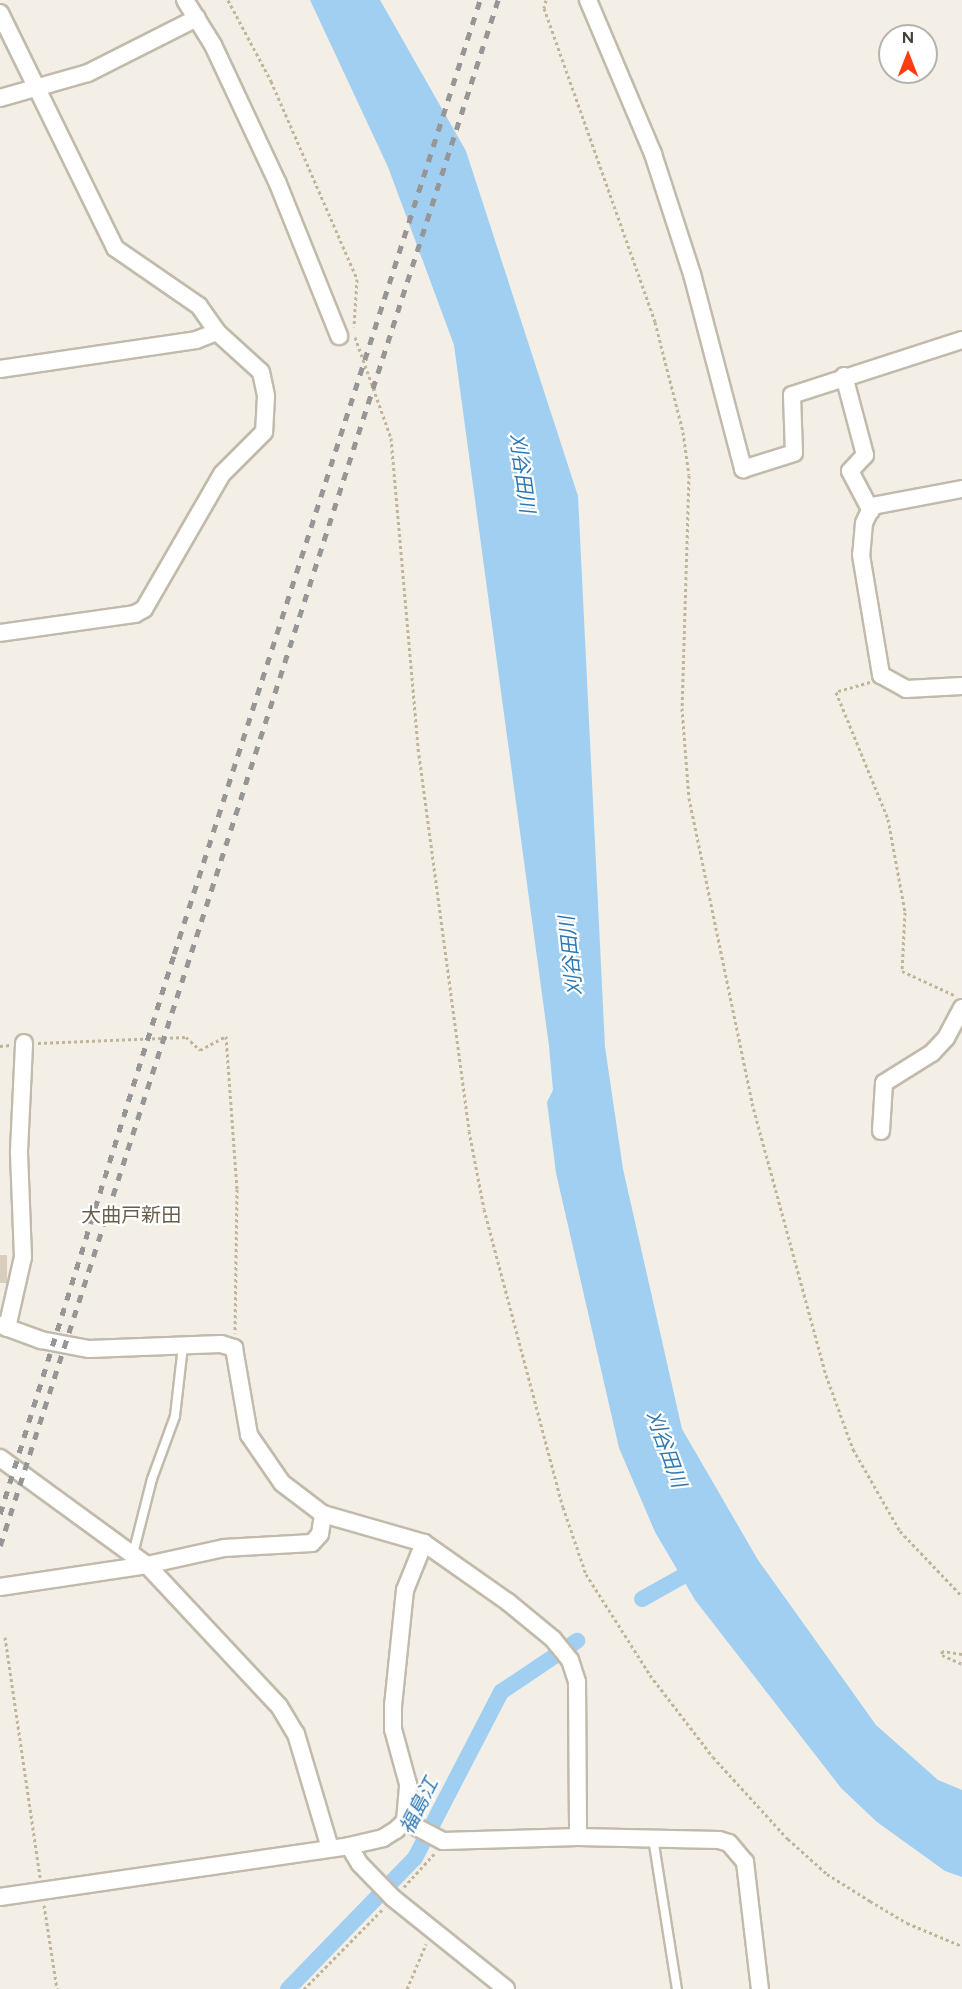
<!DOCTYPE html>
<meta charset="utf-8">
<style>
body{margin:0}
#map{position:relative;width:962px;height:1989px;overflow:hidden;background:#f3efe6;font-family:Figtree,"Noto Sans JP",sans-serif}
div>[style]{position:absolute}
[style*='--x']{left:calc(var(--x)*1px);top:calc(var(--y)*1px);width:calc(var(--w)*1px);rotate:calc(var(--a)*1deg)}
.water>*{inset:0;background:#a1cff1}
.canal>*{height:16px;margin:-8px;padding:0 8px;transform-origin:8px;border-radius:8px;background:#a1cff1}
.building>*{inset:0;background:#d8cebe}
.path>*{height:3px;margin-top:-1.5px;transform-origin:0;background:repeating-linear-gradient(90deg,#c1b499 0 3px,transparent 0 6px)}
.roads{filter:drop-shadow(2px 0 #c2baab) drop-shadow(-2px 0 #c2baab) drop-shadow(0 2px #c2baab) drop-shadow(0 -2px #c2baab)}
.service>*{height:8px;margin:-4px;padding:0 4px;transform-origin:4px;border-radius:4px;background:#fff}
.minor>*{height:16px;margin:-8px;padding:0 8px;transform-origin:8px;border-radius:8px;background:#fff}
.rail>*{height:4.5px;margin-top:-2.25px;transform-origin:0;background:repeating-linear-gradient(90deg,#969696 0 8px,transparent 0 16px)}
span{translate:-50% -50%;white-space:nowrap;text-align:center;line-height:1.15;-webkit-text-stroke:4.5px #fff;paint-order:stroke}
.water-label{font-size:20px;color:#2d78b4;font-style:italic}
.neighbourhood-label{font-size:20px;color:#695e4c}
.north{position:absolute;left:878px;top:24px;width:60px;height:60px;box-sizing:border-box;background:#fff;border:2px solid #b5b3ae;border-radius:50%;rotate:0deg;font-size:16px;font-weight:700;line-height:24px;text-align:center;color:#464035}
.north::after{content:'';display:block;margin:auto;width:21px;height:27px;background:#fd3c13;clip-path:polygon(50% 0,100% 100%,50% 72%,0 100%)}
</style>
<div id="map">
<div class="water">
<div style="clip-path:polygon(310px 0,380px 0,466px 151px,578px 496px,605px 1047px,623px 1169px,682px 1429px,758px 1560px,876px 1725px,938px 1780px,962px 1790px,962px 1877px,945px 1871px,877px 1822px,841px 1788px,695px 1600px,655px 1532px,619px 1448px,556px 1173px,547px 1102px,553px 1090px,549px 1046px,454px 345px,388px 167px)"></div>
</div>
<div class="canal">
<div style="--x:642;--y:1599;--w:68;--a:-29.2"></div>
<div style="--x:288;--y:1989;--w:182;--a:-45.9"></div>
<div style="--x:415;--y:1858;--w:187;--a:-62.6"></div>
<div style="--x:501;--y:1692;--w:92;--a:-33.9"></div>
</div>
<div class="building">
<div style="clip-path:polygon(0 1255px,7px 1255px,7px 1283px,0 1283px)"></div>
</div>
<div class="path">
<div style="--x:228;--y:0;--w:92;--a:62"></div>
<div style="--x:271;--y:81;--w:216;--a:66.5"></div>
<div style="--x:357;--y:279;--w:48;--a:93.6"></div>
<div style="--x:546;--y:0;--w:8;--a:104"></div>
<div style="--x:544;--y:8;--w:333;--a:70.5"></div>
<div style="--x:655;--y:322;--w:114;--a:75.7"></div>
<div style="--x:683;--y:432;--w:43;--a:82.1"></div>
<div style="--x:689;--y:475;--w:233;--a:91.7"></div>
<div style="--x:682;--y:708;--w:90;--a:85.6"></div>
<div style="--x:689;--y:798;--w:311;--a:78.3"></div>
<div style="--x:752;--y:1103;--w:282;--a:74.8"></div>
<div style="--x:826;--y:1375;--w:79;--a:70"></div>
<div style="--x:853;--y:1449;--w:95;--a:60.2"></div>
<div style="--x:900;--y:1531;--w:90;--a:46.4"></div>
<div style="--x:355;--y:337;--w:107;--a:70.4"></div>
<div style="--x:391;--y:438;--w:318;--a:85"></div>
<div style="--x:419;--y:755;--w:379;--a:82.4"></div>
<div style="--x:469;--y:1131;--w:79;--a:79.1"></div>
<div style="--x:484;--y:1209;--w:308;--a:75.2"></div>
<div style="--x:563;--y:1507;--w:71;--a:71.1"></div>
<div style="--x:586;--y:1574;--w:120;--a:57.6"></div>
<div style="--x:650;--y:1675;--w:103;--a:52.5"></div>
<div style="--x:713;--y:1757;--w:111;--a:47.6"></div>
<div style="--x:788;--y:1839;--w:52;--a:41.9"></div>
<div style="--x:827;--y:1874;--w:51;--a:32.1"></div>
<div style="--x:870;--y:1901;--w:43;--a:30.7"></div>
<div style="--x:907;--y:1923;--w:60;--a:22.7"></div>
<div style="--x:870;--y:682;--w:35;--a:164"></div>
<div style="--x:836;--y:692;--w:137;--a:67.7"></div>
<div style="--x:888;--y:819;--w:95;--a:79.6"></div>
<div style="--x:905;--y:912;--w:59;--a:92.9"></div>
<div style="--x:902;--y:971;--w:60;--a:24.8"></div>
<div style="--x:38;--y:1043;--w:148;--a:-2.3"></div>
<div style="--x:186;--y:1037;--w:19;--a:43"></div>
<div style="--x:200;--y:1050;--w:30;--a:-28"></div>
<div style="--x:226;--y:1036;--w:153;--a:85.9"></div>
<div style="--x:237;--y:1189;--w:144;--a:90.8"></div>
<div style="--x:0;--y:1046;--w:10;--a:-6"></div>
<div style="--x:5;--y:1637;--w:243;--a:81.7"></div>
<div style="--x:962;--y:1654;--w:20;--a:-171"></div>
<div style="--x:942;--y:1651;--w:4;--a:90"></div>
<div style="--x:942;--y:1655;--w:22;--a:24"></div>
<div style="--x:404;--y:1887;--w:45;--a:-47.7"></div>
<div style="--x:44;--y:1905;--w:85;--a:81.2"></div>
<div style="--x:304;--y:1989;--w:112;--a:-45.4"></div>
<div style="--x:407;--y:1989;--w:49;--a:-67.1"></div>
</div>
<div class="roads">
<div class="service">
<div style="--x:133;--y:1554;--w:77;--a:-75.8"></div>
<div style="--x:152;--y:1479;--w:67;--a:-69.9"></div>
<div style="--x:175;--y:1416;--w:70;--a:-83.5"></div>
<div style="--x:653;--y:1838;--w:153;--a:81"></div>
</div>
<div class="minor">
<div style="--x:185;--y:0;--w:53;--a:58.1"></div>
<div style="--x:213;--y:45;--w:153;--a:64.9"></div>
<div style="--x:278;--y:184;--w:164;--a:68.1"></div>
<div style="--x:588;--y:0;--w:167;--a:67.1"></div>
<div style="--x:653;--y:154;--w:126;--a:72"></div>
<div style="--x:692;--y:274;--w:202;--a:75.3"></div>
<div style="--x:743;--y:469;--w:53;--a:-17.4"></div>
<div style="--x:794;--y:453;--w:58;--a:-92"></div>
<div style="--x:792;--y:395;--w:179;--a:-17.9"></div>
<div style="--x:0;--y:13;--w:262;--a:63.9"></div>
<div style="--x:115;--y:248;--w:102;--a:34.6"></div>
<div style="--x:199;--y:306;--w:32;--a:55"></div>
<div style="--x:217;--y:332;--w:59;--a:42.3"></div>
<div style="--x:261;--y:372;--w:25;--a:78"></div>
<div style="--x:266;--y:396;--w:36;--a:93"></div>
<div style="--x:264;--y:432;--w:59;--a:135"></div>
<div style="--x:222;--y:474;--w:156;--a:120"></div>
<div style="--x:144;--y:609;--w:10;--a:151"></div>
<div style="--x:135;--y:614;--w:136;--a:172"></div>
<div style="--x:0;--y:98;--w:91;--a:-15.9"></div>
<div style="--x:88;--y:73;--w:122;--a:-26.8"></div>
<div style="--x:0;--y:369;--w:198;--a:-8.4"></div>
<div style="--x:196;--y:340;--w:22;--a:-21"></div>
<div style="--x:844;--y:376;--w:82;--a:75.1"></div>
<div style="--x:865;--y:455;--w:22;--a:133"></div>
<div style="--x:850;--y:471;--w:45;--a:62.3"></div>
<div style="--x:962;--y:489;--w:92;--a:169.3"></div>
<div style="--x:872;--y:506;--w:19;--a:115"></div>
<div style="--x:864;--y:523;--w:32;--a:95"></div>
<div style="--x:861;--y:555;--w:122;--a:80.5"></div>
<div style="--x:881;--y:675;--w:29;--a:29"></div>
<div style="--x:906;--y:689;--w:56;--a:-3.1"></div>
<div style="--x:881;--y:1131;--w:48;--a:-86.4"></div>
<div style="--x:884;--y:1083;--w:57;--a:-32"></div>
<div style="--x:932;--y:1053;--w:21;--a:-47"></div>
<div style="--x:946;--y:1038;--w:34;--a:-62"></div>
<div style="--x:0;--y:1325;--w:44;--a:20.1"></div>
<div style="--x:41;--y:1340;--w:49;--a:10.6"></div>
<div style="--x:89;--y:1349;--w:132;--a:-2.2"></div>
<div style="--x:221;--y:1344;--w:14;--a:17"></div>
<div style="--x:234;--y:1348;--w:88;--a:80.2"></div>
<div style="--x:249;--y:1435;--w:58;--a:55.5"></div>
<div style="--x:282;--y:1483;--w:51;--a:37.1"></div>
<div style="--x:323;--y:1514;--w:105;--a:16"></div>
<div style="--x:424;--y:1543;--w:103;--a:35.1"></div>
<div style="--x:508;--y:1602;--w:58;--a:39.4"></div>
<div style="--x:553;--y:1639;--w:27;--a:51"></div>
<div style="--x:570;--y:1660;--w:23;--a:72"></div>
<div style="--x:577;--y:1682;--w:155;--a:89.6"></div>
<div style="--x:7;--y:1328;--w:73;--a:-77.3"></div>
<div style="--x:23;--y:1257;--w:106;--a:-92.2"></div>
<div style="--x:19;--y:1151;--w:108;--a:-87.3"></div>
<div style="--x:0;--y:1458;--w:182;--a:36.1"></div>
<div style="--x:147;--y:1565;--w:193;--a:46.9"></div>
<div style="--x:279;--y:1706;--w:33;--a:59"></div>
<div style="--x:296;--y:1734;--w:119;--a:73.4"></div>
<div style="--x:0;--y:1587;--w:149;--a:-8.5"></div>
<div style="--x:147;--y:1565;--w:79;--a:-12.4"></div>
<div style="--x:224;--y:1548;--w:88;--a:-3.3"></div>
<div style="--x:312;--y:1543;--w:12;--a:-48"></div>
<div style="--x:320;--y:1534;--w:20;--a:-81"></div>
<div style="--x:405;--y:1821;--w:43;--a:27.8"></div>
<div style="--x:443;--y:1841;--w:135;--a:-1.7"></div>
<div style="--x:578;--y:1837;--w:141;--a:1.2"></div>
<div style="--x:719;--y:1840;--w:10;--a:17"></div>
<div style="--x:729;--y:1843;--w:25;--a:50"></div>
<div style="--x:745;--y:1862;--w:128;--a:83.3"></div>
<div style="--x:349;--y:1846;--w:21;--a:59"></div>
<div style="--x:360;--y:1864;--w:47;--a:45.9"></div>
<div style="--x:393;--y:1898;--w:145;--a:38.8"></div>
<div style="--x:0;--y:1897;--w:353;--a:-8.3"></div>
<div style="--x:349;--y:1846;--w:35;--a:-13"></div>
<div style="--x:383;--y:1838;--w:15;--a:-32"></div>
<div style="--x:396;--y:1830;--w:13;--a:-45"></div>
<div style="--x:405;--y:1821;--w:37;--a:-85"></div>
<div style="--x:408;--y:1784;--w:57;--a:-105.3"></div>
<div style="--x:393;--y:1729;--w:23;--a:-90"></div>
<div style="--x:393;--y:1706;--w:117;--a:-84.1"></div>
<div style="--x:405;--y:1590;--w:51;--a:-68"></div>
</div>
</div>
<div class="rail">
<div style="--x:0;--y:1514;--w:586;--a:-72.74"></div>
<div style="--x:174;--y:954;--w:1002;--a:-72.22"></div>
<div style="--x:0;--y:1546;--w:1624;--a:-72.15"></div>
</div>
<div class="water-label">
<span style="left:522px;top:473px;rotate:82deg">刈谷田川</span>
<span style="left:571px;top:956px;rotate:-96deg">刈谷田川</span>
<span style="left:666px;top:1449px;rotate:70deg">刈谷田川</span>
<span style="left:419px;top:1806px;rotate:-63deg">福島江</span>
</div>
<div class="neighbourhood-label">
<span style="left:131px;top:1215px">大曲戸新田</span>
</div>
<div class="north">N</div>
</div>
